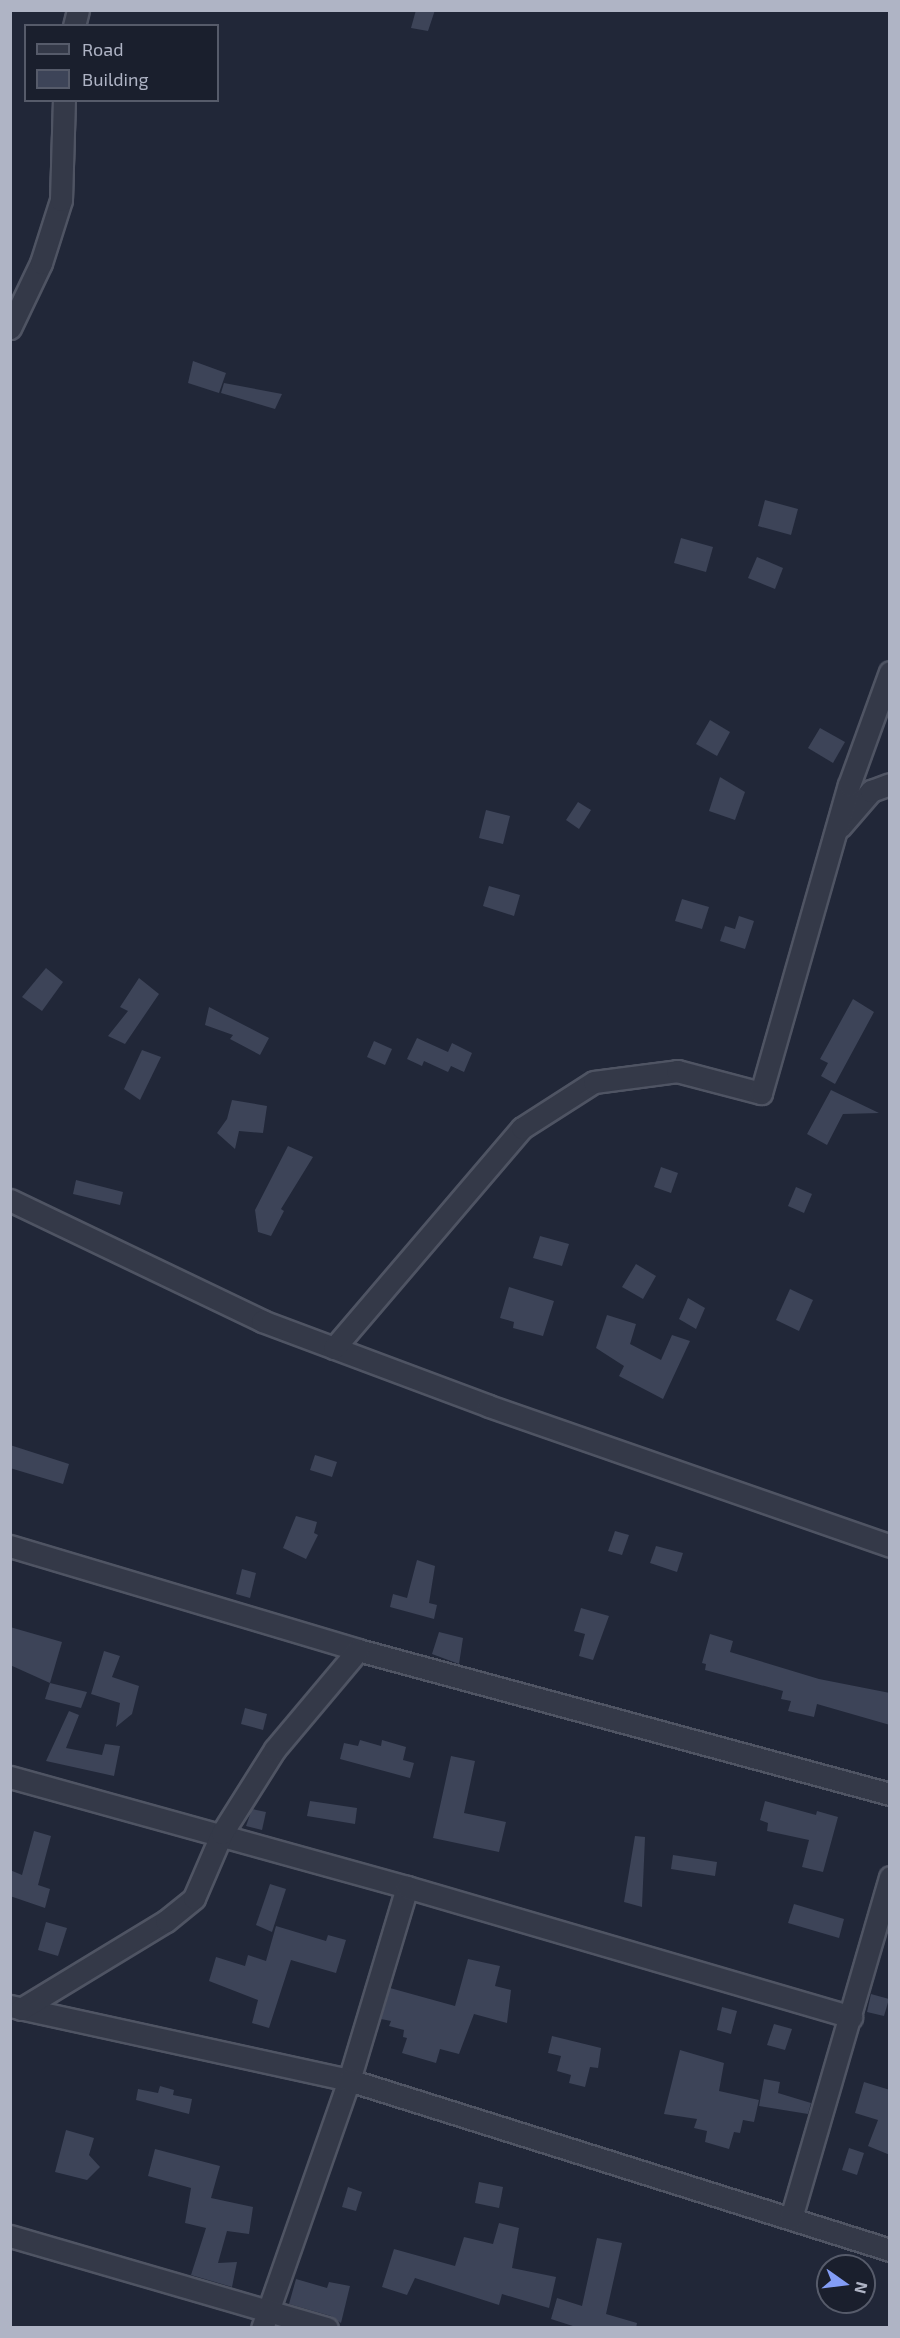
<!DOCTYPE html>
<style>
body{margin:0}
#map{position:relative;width:900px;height:2338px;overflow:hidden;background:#212738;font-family:"Exo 2",sans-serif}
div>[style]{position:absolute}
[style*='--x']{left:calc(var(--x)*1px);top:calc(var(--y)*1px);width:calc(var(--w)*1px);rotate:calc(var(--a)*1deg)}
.building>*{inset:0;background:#3d4458}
.roads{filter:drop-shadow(2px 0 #4f5463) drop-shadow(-2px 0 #4f5463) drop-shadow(0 2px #4f5463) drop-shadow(0 -2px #4f5463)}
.minor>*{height:21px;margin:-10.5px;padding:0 10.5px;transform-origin:10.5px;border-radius:10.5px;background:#343948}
span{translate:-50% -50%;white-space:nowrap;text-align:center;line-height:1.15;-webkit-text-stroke:6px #1a1f2d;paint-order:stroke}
.frame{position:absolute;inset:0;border:12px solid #afb4c5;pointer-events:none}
.legend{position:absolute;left:24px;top:24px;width:195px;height:78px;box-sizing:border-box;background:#1a1f2d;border:2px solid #565b6a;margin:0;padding:8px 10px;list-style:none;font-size:18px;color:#afb4c5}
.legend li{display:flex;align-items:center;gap:12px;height:30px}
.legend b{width:30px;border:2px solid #565b6a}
.north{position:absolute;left:816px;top:2254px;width:60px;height:60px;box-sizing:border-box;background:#1a1f2d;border:2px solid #565b6a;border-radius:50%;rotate:104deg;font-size:16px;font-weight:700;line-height:24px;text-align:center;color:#afb4c5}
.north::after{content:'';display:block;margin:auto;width:21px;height:27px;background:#839df6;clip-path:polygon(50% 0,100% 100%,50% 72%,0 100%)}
</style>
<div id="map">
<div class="building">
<div style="clip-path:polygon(416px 10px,435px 10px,428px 31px,411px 28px)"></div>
<div style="clip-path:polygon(193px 361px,226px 373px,219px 393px,188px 383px)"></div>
<div style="clip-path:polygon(224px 383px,282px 394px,275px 409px,221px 393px)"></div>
<div style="clip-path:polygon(765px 500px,798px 509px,791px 535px,758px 526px)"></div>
<div style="clip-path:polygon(681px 538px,713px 547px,706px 572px,674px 563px)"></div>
<div style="clip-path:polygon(757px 557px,783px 568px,775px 589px,748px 578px)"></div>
<div style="clip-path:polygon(710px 720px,730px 732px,717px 756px,696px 744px)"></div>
<div style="clip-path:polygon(820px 728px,845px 742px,833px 763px,808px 748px)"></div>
<div style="clip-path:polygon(720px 777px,745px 792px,735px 820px,709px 811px)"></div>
<div style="clip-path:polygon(578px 802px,591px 810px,579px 829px,566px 820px)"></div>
<div style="clip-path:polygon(486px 810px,510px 816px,503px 844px,479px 838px)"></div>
<div style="clip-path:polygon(489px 886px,520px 895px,514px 916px,483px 906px)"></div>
<div style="clip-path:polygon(682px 899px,709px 907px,702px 929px,675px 921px)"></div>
<div style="clip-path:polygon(739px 916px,754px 921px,745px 949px,720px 941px,725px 926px,735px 929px)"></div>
<div style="clip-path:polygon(46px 968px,63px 982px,42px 1011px,22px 997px)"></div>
<div style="clip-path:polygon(139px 978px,159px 994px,125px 1044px,108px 1036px,128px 1011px,120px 1007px)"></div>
<div style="clip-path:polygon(853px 999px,874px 1012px,835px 1084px,821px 1076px,828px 1063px,820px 1059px)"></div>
<div style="clip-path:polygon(209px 1007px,269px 1038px,260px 1055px,230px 1039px,233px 1035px,205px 1025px)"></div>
<div style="clip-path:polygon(417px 1038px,448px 1052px,452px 1043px,472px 1053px,464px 1072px,451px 1066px,448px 1072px,424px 1061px,422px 1066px,407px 1059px)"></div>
<div style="clip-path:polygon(374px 1041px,392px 1049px,385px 1065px,367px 1057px)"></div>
<div style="clip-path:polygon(142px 1050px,161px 1057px,140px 1100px,124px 1089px)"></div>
<div style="clip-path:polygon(831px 1090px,879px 1113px,843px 1114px,827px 1145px,807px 1134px)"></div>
<div style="clip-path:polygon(232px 1100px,267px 1106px,263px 1133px,239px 1131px,235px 1149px,217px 1133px,227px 1119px)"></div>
<div style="clip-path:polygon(288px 1146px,313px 1157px,281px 1209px,284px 1211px,271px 1236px,258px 1232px,255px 1210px)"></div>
<div style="clip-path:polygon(661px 1167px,678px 1173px,671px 1193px,654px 1187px)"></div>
<div style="clip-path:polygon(76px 1180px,123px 1192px,120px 1205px,73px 1194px)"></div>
<div style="clip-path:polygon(796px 1187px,812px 1194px,804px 1213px,788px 1206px)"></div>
<div style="clip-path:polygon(540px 1236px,569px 1244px,562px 1266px,533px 1258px)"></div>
<div style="clip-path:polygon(636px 1264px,656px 1276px,643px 1299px,622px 1287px)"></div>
<div style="clip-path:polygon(509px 1287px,554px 1301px,543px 1336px,513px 1328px,514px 1322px,500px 1318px)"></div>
<div style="clip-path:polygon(790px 1289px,813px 1300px,799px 1331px,776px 1320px)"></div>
<div style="clip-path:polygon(688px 1298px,705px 1308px,696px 1329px,679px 1319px)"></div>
<div style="clip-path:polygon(607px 1315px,636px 1324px,630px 1344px,661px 1360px,672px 1335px,690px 1341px,663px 1399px,619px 1376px,624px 1366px,596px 1348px)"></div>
<div style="clip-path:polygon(10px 1445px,69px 1464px,63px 1484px,10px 1468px)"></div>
<div style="clip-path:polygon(315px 1455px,337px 1462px,332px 1477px,310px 1470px)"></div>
<div style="clip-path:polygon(296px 1516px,317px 1522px,314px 1533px,318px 1535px,306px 1559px,283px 1548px)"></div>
<div style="clip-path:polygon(615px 1531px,629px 1535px,622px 1555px,608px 1551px)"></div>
<div style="clip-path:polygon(656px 1546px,683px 1553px,677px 1572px,650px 1563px)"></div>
<div style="clip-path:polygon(417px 1560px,435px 1566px,429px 1603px,437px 1605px,434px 1619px,390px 1607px,393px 1594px,407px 1598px)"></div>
<div style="clip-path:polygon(242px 1569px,256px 1573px,250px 1598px,236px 1594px)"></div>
<div style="clip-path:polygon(581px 1608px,609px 1616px,593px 1660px,579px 1656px,585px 1634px,574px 1631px)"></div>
<div style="clip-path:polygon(10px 1627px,62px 1642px,50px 1683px,10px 1665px)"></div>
<div style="clip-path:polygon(439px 1632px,463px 1638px,459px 1664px,432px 1654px)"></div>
<div style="clip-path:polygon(710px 1634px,733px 1641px,730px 1652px,819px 1679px,890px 1693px,890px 1725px,817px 1704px,814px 1717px,788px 1711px,791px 1701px,781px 1699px,783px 1691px,705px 1670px,706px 1664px,702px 1663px)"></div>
<div style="clip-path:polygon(104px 1651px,120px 1656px,112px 1677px,139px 1686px,132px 1714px,116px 1727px,120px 1703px,91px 1694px)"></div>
<div style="clip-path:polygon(50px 1683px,87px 1692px,81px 1708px,45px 1699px)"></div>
<div style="clip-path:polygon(245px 1708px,267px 1714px,263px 1730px,241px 1724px)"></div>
<div style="clip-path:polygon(69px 1711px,79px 1715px,66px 1748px,102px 1755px,105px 1744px,120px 1746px,114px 1776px,46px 1761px)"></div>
<div style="clip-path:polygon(360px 1740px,381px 1746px,382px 1740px,406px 1747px,403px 1760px,414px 1763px,410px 1778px,340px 1759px,344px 1743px,358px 1746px)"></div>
<div style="clip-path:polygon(451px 1756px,475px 1761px,464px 1813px,506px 1822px,499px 1852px,433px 1838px)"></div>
<div style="clip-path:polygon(310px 1801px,357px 1808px,355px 1824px,307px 1816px)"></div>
<div style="clip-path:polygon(765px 1801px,816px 1815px,817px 1811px,838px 1817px,823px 1872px,802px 1867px,809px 1840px,767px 1831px,768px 1823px,760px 1820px)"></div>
<div style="clip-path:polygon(252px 1809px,266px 1812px,262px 1830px,246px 1826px)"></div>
<div style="clip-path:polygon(34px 1831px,51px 1836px,38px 1885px,50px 1889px,45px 1908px,10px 1896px,10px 1870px,22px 1875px)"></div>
<div style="clip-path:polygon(635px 1836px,645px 1837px,642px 1907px,624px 1902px)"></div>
<div style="clip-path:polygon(673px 1855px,717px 1862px,715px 1876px,671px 1869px)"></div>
<div style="clip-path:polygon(270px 1884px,286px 1889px,272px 1932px,256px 1925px)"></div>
<div style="clip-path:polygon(794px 1904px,844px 1919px,839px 1938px,788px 1923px)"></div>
<div style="clip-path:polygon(46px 1922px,67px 1928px,58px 1956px,38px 1950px)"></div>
<div style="clip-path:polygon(276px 1926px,326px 1941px,328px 1935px,346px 1940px,336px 1973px,291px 1960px,269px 2028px,252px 2023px,258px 2000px,209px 1981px,216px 1957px,245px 1966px,248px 1955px,266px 1961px)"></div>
<div style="clip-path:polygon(468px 1959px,500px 1966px,495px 1986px,511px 1990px,507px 2023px,474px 2014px,459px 2054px,440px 2049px,436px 2063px,402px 2053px,407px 2038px,403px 2037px,404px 2030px,389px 2026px,391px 2021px,381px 2019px,390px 1988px,455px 2006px)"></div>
<div style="clip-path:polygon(871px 1994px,889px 1999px,884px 2016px,867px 2012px)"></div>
<div style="clip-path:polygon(722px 2007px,737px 2011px,731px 2034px,717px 2030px)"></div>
<div style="clip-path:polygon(774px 2024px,792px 2029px,785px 2050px,767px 2045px)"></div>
<div style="clip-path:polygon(552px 2036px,601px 2048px,598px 2068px,590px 2067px,585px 2087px,569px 2083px,571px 2075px,557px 2071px,561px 2056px,548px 2053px)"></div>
<div style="clip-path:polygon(680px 2050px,724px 2063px,719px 2091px,759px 2100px,754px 2122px,743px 2120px,740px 2133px,734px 2132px,729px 2149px,705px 2142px,707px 2131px,694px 2128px,697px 2119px,664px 2114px)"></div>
<div style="clip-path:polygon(764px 2079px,780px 2082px,778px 2093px,811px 2103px,808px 2114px,759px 2106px)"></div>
<div style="clip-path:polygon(864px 2082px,890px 2090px,890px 2155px,868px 2146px,878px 2120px,855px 2113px)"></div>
<div style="clip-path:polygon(160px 2086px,174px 2090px,173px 2095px,192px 2099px,189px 2114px,136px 2100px,138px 2089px,158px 2093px)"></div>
<div style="clip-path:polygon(66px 2130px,94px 2138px,89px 2155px,100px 2167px,87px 2180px,55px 2172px)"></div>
<div style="clip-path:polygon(849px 2148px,864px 2153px,857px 2175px,842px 2170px)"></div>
<div style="clip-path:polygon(155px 2149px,220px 2166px,211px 2198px,253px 2207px,249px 2234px,227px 2231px,218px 2263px,237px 2262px,232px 2287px,191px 2275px,206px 2228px,185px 2223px,191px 2188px,148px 2176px)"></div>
<div style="clip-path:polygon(479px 2182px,503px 2187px,499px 2208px,475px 2203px)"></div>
<div style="clip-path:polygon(348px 2187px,362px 2192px,356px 2211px,342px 2207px)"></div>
<div style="clip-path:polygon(499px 2223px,519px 2228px,512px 2268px,556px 2277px,549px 2308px,502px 2294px,499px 2305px,415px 2278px,407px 2295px,382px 2287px,394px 2249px,455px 2266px,464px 2237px,493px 2244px)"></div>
<div style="clip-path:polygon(597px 2238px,622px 2243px,606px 2314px,637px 2323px,636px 2328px,579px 2328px,551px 2319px,557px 2298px,582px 2306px)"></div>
<div style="clip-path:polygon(296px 2279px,327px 2288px,329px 2282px,350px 2286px,341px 2323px,331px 2316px,289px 2304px)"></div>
</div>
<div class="roads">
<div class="minor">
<div style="--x:74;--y:26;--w:16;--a:-76"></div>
<div style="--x:10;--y:328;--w:72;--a:-64.5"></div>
<div style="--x:41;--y:263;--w:66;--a:-72.4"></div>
<div style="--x:61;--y:200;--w:100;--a:-88.3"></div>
<div style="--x:840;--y:827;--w:48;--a:-49.3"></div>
<div style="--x:871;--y:791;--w:20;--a:-20"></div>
<div style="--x:10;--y:1200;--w:280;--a:25.6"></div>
<div style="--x:262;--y:1321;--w:242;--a:20.5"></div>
<div style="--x:489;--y:1406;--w:425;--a:19.2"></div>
<div style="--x:334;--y:1348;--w:289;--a:-49.5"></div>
<div style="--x:522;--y:1128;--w:85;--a:-32.6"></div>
<div style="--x:594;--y:1082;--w:84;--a:-7.5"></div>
<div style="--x:677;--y:1071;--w:87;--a:14.7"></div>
<div style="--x:761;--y:1093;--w:320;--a:-74.1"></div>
<div style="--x:849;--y:785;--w:120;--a:-70.1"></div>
<div style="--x:10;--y:1546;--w:363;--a:16.6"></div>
<div style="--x:358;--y:1650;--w:551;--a:15.15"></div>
<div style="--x:10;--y:1777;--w:412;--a:15.5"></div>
<div style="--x:407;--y:1887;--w:202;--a:106.7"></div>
<div style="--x:349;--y:2080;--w:263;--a:109.3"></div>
<div style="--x:407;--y:1887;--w:463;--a:16.3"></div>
<div style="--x:10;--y:2006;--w:347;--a:12.3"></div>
<div style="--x:349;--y:2080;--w:567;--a:17.44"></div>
<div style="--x:21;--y:2009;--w:170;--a:-31.3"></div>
<div style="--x:166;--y:1921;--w:36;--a:-39"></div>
<div style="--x:194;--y:1898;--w:71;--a:-66.7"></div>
<div style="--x:222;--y:1833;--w:99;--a:-57.8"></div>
<div style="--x:275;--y:1749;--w:129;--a:-50"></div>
<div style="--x:791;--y:2218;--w:355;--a:-73.8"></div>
<div style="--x:10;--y:2236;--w:330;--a:16.2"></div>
</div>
</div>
<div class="frame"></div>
<ul class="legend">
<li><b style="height:8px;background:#343948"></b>Road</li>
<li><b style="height:16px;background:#3d4458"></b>Building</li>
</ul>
<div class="north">N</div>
</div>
